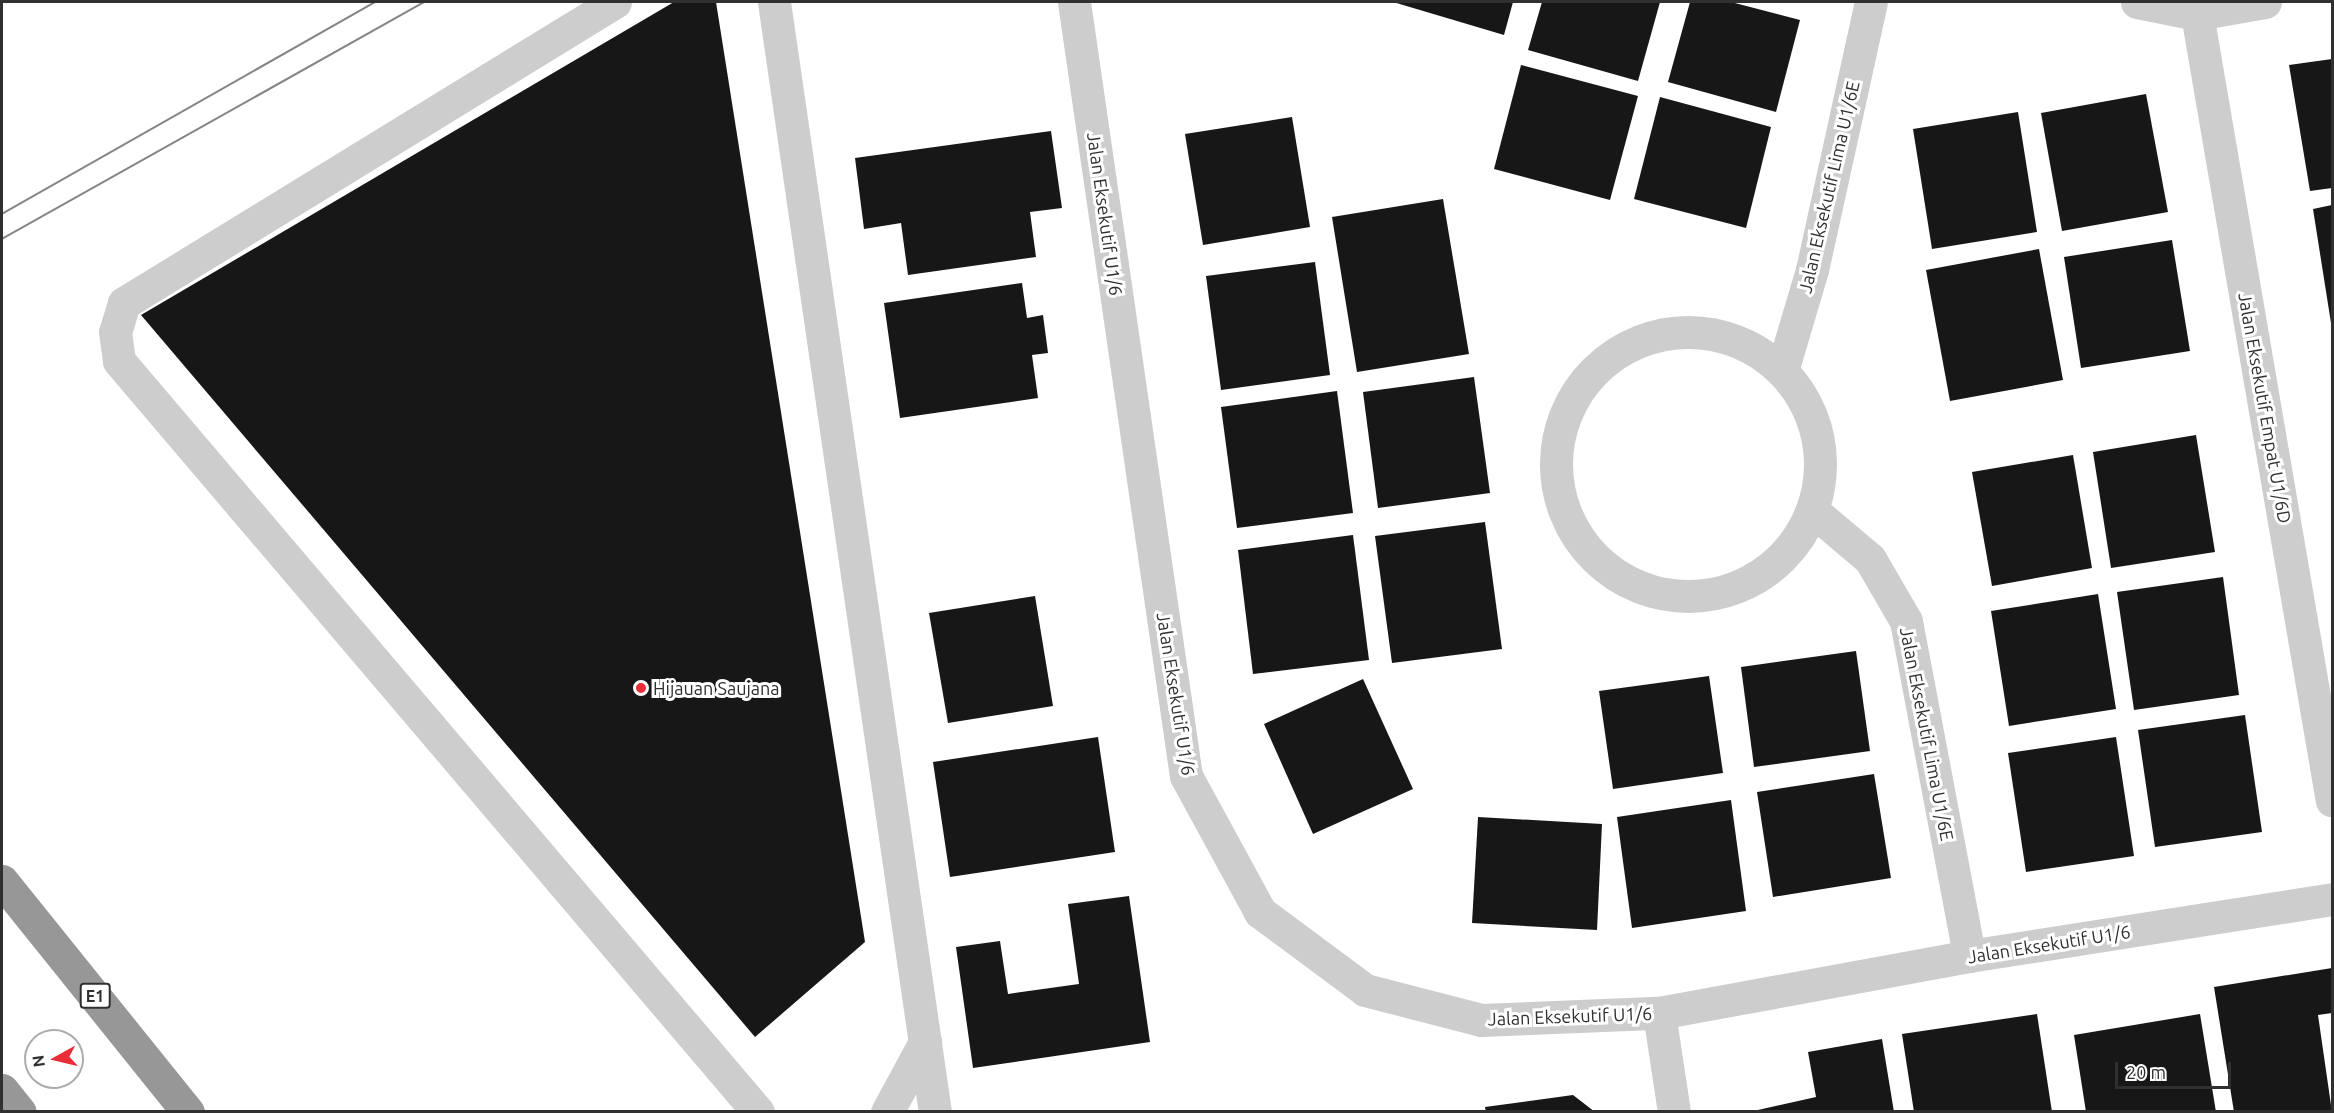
<!DOCTYPE html>
<style>
body{margin:0}
#map{position:relative;width:2334px;height:1113px;overflow:hidden;background:#fff;font-family:Ubuntu,sans-serif}
div>[style]{position:absolute}
[style*='--x']{left:calc(var(--x)*1px);top:calc(var(--y)*1px);width:calc(var(--w)*1px);rotate:calc(var(--a)*1deg)}
.building>*{inset:0;background:#171717}
.street>*{height:33px;margin:-16.5px;padding:0 16.5px;transform-origin:16.5px;border-radius:16.5px;background:#cdcdcd}
.street>.ring{margin:-16.5px;padding:0;box-sizing:content-box;background:none;border:33px solid #cdcdcd;border-radius:50%}
.highway>*{height:33px;margin:-16.5px;padding:0 16.5px;transform-origin:16.5px;border-radius:16.5px;background:#979797}
.tram>*{height:1.5px;margin:-0.75px;padding:0 0.75px;transform-origin:0.75px;border-radius:0.75px;background:#858585}
.dots>*{width:16px;height:16px;translate:-50% -50%;box-sizing:border-box;border:3px solid #fff;border-radius:50%}
span{translate:-50% -50%;white-space:nowrap;text-align:center;line-height:1.15;-webkit-text-stroke:6px #fff;paint-order:stroke}
.shield-label span{padding:2px 4px;background:#fff;border:2px solid;border-radius:4px;-webkit-text-stroke-width:0}
.shield-label{font-size:16px;color:#303030;font-weight:700}
.street-label{font-size:18px;color:#303030}
.poi-label{font-size:18px;color:#303030}
.left{translate:0 -50%;text-align:left}
.frame{position:absolute;inset:0;border:3px solid #303030;pointer-events:none}
.north{position:absolute;left:24px;top:1029px;width:60px;height:60px;box-sizing:border-box;background:#fff;border:2px solid #acacac;border-radius:50%;rotate:262deg;font-size:16px;font-weight:700;line-height:24px;text-align:center;color:#303030}
.north::after{content:'';display:block;margin:auto;width:21px;height:27px;background:#eb2d37;clip-path:polygon(50% 0,100% 100%,50% 72%,0 100%)}
.scale{position:absolute;left:2115px;top:1062px;width:116px;height:27px;box-sizing:border-box;border:3px solid #303030;border-top:0;padding-left:8px;font-size:18px;line-height:21px;white-space:nowrap;color:#303030;-webkit-text-stroke:4px #fff;paint-order:stroke}
</style>
<div id="map">
<div class="building">
<div style="clip-path:polygon(674px 2px,716px 2px,865px 942px,755px 1037px,141px 315px)"></div>
<div style="clip-path:polygon(1393px 2px,1513px 2px,1504px 35px)"></div>
<div style="clip-path:polygon(1542px 2px,1660px 2px,1638px 81px,1528px 50px)"></div>
<div style="clip-path:polygon(1690px 2px,1731px 2px,1800px 20px,1776px 112px,1668px 82px)"></div>
<div style="clip-path:polygon(2332px 59px,2332px 188px,2310px 191px,2289px 65px)"></div>
<div style="clip-path:polygon(1521px 65px,1638px 96px,1610px 200px,1494px 169px)"></div>
<div style="clip-path:polygon(2146px 94px,2168px 212px,2062px 231px,2041px 113px)"></div>
<div style="clip-path:polygon(1660px 97px,1771px 127px,1746px 228px,1634px 199px)"></div>
<div style="clip-path:polygon(2018px 112px,2037px 232px,1932px 249px,1913px 129px)"></div>
<div style="clip-path:polygon(1292px 117px,1310px 227px,1203px 245px,1185px 134px)"></div>
<div style="clip-path:polygon(1051px 131px,1062px 208px,1030px 212px,1036px 257px,908px 275px,901px 223px,864px 229px,855px 158px)"></div>
<div style="clip-path:polygon(1443px 199px,1469px 354px,1357px 372px,1332px 217px)"></div>
<div style="clip-path:polygon(2332px 205px,2332px 323px,2331px 323px,2313px 209px)"></div>
<div style="clip-path:polygon(2172px 240px,2190px 351px,2081px 368px,2064px 257px)"></div>
<div style="clip-path:polygon(2039px 249px,2063px 380px,1950px 401px,1926px 270px)"></div>
<div style="clip-path:polygon(1315px 262px,1330px 375px,1221px 390px,1206px 276px)"></div>
<div style="clip-path:polygon(1022px 283px,1027px 318px,1043px 315px,1048px 353px,1032px 355px,1038px 398px,900px 418px,884px 303px)"></div>
<div style="clip-path:polygon(1474px 377px,1490px 493px,1378px 508px,1363px 392px)"></div>
<div style="clip-path:polygon(1337px 391px,1353px 513px,1237px 528px,1221px 407px)"></div>
<div style="clip-path:polygon(2196px 435px,2215px 552px,2111px 568px,2093px 452px)"></div>
<div style="clip-path:polygon(2073px 455px,2092px 568px,1992px 586px,1972px 472px)"></div>
<div style="clip-path:polygon(1485px 522px,1502px 649px,1392px 663px,1375px 536px)"></div>
<div style="clip-path:polygon(1353px 535px,1369px 660px,1253px 674px,1238px 550px)"></div>
<div style="clip-path:polygon(2223px 577px,2239px 695px,2134px 710px,2117px 592px)"></div>
<div style="clip-path:polygon(2098px 594px,2116px 709px,2009px 726px,1991px 611px)"></div>
<div style="clip-path:polygon(1035px 596px,1053px 706px,948px 723px,929px 613px)"></div>
<div style="clip-path:polygon(1856px 651px,1870px 751px,1754px 767px,1741px 667px)"></div>
<div style="clip-path:polygon(1709px 676px,1723px 773px,1613px 789px,1599px 691px)"></div>
<div style="clip-path:polygon(1363px 679px,1413px 789px,1313px 834px,1264px 724px)"></div>
<div style="clip-path:polygon(2245px 715px,2262px 832px,2155px 847px,2138px 730px)"></div>
<div style="clip-path:polygon(1098px 737px,1115px 852px,950px 877px,933px 762px)"></div>
<div style="clip-path:polygon(2116px 737px,2134px 856px,2026px 872px,2008px 753px)"></div>
<div style="clip-path:polygon(1874px 774px,1891px 878px,1773px 897px,1757px 792px)"></div>
<div style="clip-path:polygon(1731px 800px,1746px 911px,1632px 928px,1617px 817px)"></div>
<div style="clip-path:polygon(1478px 817px,1602px 824px,1597px 930px,1472px 923px)"></div>
<div style="clip-path:polygon(1129px 896px,1150px 1042px,973px 1068px,956px 947px,1000px 941px,1008px 994px,1079px 984px,1068px 904px)"></div>
<div style="clip-path:polygon(2332px 968px,2332px 1013px,2318px 1015px,2332px 1112px,2234px 1112px,2214px 987px)"></div>
<div style="clip-path:polygon(2037px 1014px,2052px 1112px,1914px 1112px,1902px 1034px)"></div>
<div style="clip-path:polygon(2200px 1014px,2216px 1112px,2086px 1112px,2074px 1035px)"></div>
<div style="clip-path:polygon(1882px 1039px,1894px 1112px,1749px 1112px,1816px 1097px,1808px 1052px)"></div>
<div style="clip-path:polygon(1573px 1095px,1595px 1112px,1486px 1112px,1485px 1107px)"></div>
</div>
<div class="street">
<div style="--x:615;--y:2;--w:576;--a:148.49"></div>
<div style="--x:124;--y:303;--w:30;--a:107"></div>
<div style="--x:115;--y:332;--w:29;--a:82"></div>
<div style="--x:119;--y:361;--w:986;--a:49.61"></div>
<div style="--x:774;--y:2;--w:1122;--a:81.75"></div>
<div style="--x:1074;--y:2;--w:782;--a:81.77"></div>
<div style="--x:1186;--y:776;--w:155;--a:61.4"></div>
<div style="--x:1260;--y:912;--w:131;--a:36.6"></div>
<div style="--x:1365;--y:990;--w:120;--a:14.5"></div>
<div style="--x:1481;--y:1020;--w:178;--a:-2.3"></div>
<div style="--x:1659;--y:1013;--w:315;--a:-10.4"></div>
<div style="--x:1969;--y:956;--w:367;--a:-8.9"></div>
<div style="--x:2137;--y:2;--w:61;--a:11.3"></div>
<div style="--x:2197;--y:14;--w:69;--a:-10"></div>
<div style="--x:2197;--y:14;--w:798;--a:80.27"></div>
<div class="ring" style="left:1556px;top:332px;width:231px;height:231px"></div>
<div style="--x:1782;--y:371;--w:105;--a:-73.5"></div>
<div style="--x:1812;--y:270;--w:274;--a:-77.6"></div>
<div style="--x:1812;--y:510;--w:76;--a:40.2"></div>
<div style="--x:1870;--y:559;--w:72;--a:59.9"></div>
<div style="--x:1906;--y:621;--w:341;--a:79.3"></div>
<div style="--x:1659;--y:1013;--w:100;--a:81.4"></div>
<div style="--x:887;--y:1112;--w:80;--a:-61.5"></div>
</div>
<div class="highway">
<div style="--x:2;--y:881;--w:297;--a:51.2"></div>
<div style="--x:2;--y:1090;--w:28;--a:51"></div>
</div>
<div class="tram">
<div style="--x:2;--y:214;--w:429;--a:-29.6"></div>
<div style="--x:2;--y:239;--w:485;--a:-29.3"></div>
</div>
<div class="dots">
<div style="left:641px;top:688px;background:#eb2d37"></div>
</div>
<div class="shield-label">
<span style="left:95px;top:996px">E1</span>
</div>
<div class="street-label">
<span style="left:1829px;top:187px;rotate:-77deg">Jalan Eksekutif Lima U1/6E</span>
<span style="left:1105px;top:214px;rotate:82deg">Jalan Eksekutif U1/6</span>
<span style="left:2265px;top:408px;rotate:80deg">Jalan Eksekutif Empat U1/6D</span>
<span style="left:1176px;top:694px;rotate:81deg">Jalan Eksekutif U1/6</span>
<span style="left:1927px;top:734px;rotate:79deg">Jalan Eksekutif Lima U1/6E</span>
<span style="left:2049px;top:944px;rotate:-9deg">Jalan Eksekutif U1/6</span>
<span style="left:1570px;top:1016px;rotate:-2deg">Jalan Eksekutif U1/6</span>
</div>
<div class="poi-label">
<span class="left" style="left:653px;top:688px">Hijauan Saujana</span>
</div>
<div class="frame"></div>
<div class="north">N</div>
<div class="scale">20 m</div>
</div>
